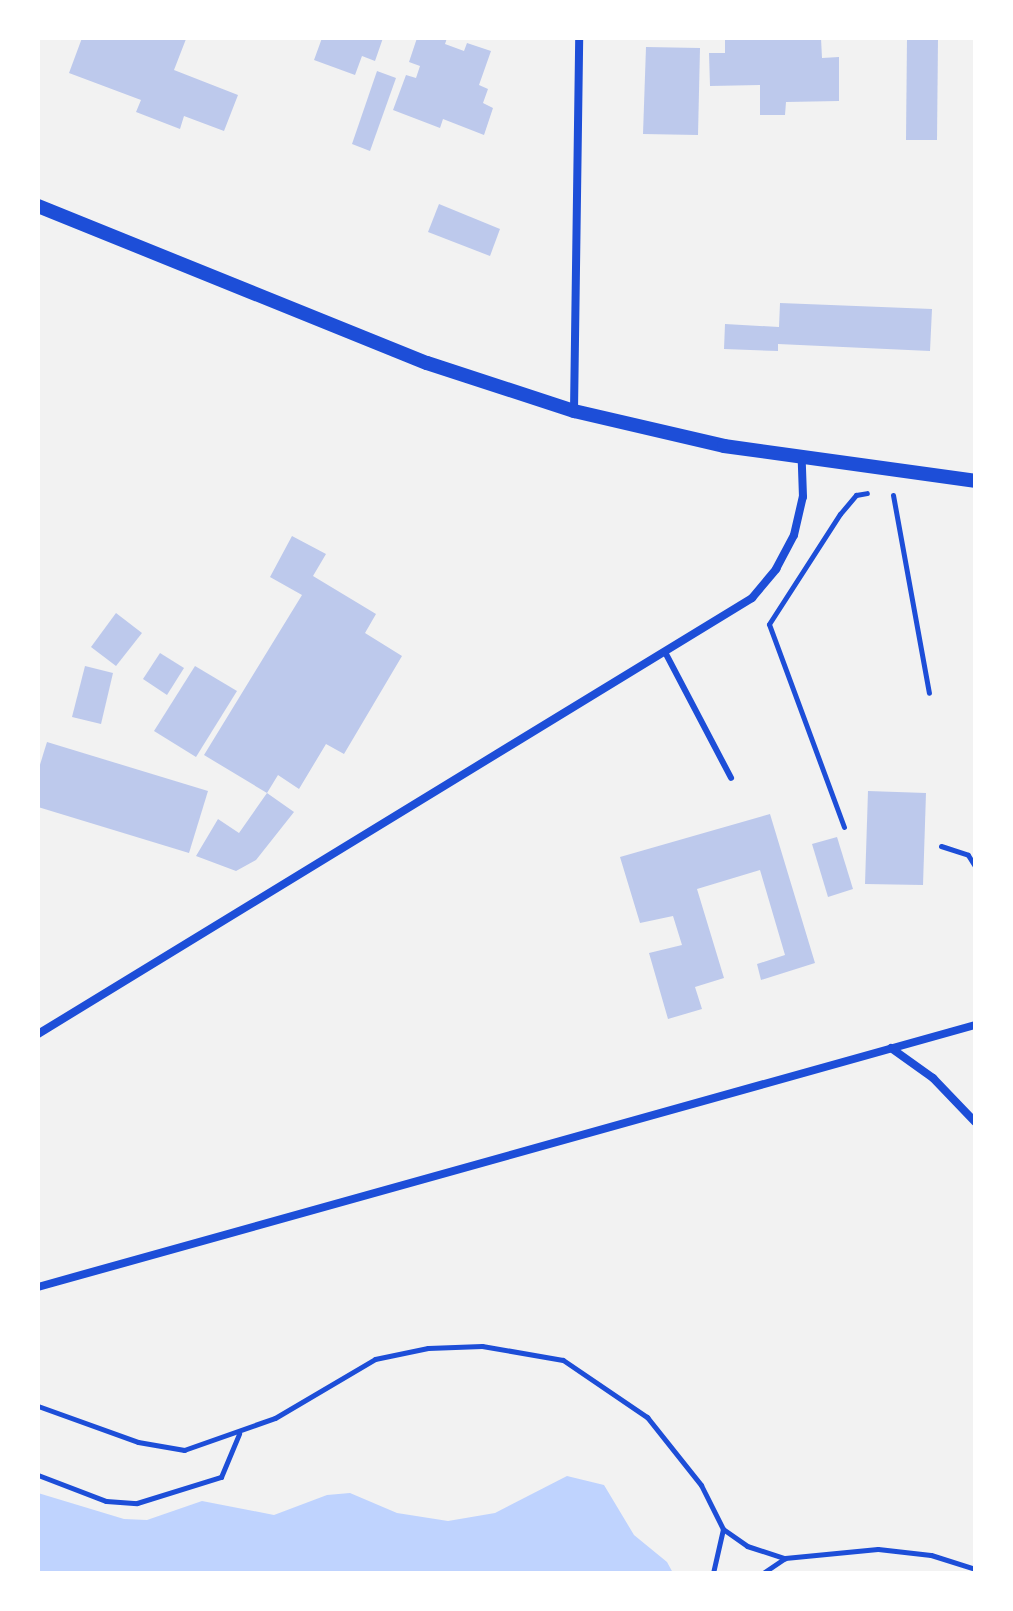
<!DOCTYPE html>
<style>
body{margin:0}
#map{position:relative;width:1013px;height:1611px;overflow:hidden;background:#f2f2f2;font-family:"Exo 2",sans-serif}
div>[style]{position:absolute}
[style*='--x']{left:calc(var(--x)*1px);top:calc(var(--y)*1px);width:calc(var(--w)*1px);rotate:calc(var(--a)*1deg)}
.water>*{inset:0;background:#bfd3fe}
.building>*{inset:0;background:#bdc9ec}
.path>*{height:5px;margin:-2.5px;padding:0 2.5px;transform-origin:2.5px;border-radius:2.5px;background:#1d4ed8}
.service>*{height:6px;margin:-3px;padding:0 3px;transform-origin:3px;border-radius:3px;background:#1d4ed8}
.minor>*{height:8px;margin:-4px;padding:0 4px;transform-origin:4px;border-radius:4px;background:#1d4ed8}
.tertiary>*{height:14px;margin:-7px;padding:0 7px;transform-origin:7px;border-radius:7px;background:#1d4ed8}
span{translate:-50% -50%;white-space:nowrap;text-align:center;line-height:1.15;-webkit-text-stroke:6px #fff;paint-order:stroke}
.frame{position:absolute;inset:0;border:40px solid #fff;pointer-events:none}
</style>
<div id="map">
<div class="water">
<div style="clip-path:polygon(567px 1476px,604px 1485px,634px 1535px,667px 1562px,673px 1573px,38px 1573px,38px 1493px,124px 1519px,147px 1520px,202px 1501px,274px 1515px,327px 1495px,350px 1493px,397px 1513px,448px 1521px,495px 1513px)"></div>
</div>
<div class="building">
<div style="clip-path:polygon(82px 38px,186px 39px,174px 70px,238px 95px,224px 131px,184px 116px,180px 129px,136px 112px,141px 100px,69px 73px)"></div>
<div style="clip-path:polygon(322px 38px,383px 38px,375px 61px,362px 56px,355px 75px,314px 60px)"></div>
<div style="clip-path:polygon(417px 38px,447px 38px,445px 44px,464px 51px,467px 43px,491px 51px,479px 85px,488px 89px,483px 103px,493px 108px,484px 135px,443px 119px,440px 128px,393px 110px,406px 75px,416px 78px,420px 66px,409px 62px)"></div>
<div style="clip-path:polygon(725px 38px,821px 38px,822px 58px,839px 57px,839px 101px,786px 102px,785px 115px,760px 115px,760px 85px,710px 86px,709px 53px,725px 53px)"></div>
<div style="clip-path:polygon(907px 38px,938px 38px,937px 140px,906px 140px)"></div>
<div style="clip-path:polygon(646px 47px,700px 48px,698px 135px,643px 134px)"></div>
<div style="clip-path:polygon(377px 71px,396px 78px,370px 151px,352px 144px)"></div>
<div style="clip-path:polygon(439px 204px,500px 229px,490px 256px,428px 232px)"></div>
<div style="clip-path:polygon(780px 303px,932px 309px,930px 351px,778px 344px,778px 351px,724px 349px,725px 324px,779px 327px)"></div>
<div style="clip-path:polygon(292px 536px,326px 554px,313px 576px,376px 614px,365px 633px,402px 656px,344px 754px,326px 744px,299px 789px,278px 775px,267px 793px,204px 755px,302px 595px,270px 577px)"></div>
<div style="clip-path:polygon(116px 613px,142px 633px,116px 666px,91px 647px)"></div>
<div style="clip-path:polygon(160px 653px,184px 668px,167px 695px,143px 679px)"></div>
<div style="clip-path:polygon(85px 666px,113px 673px,101px 724px,72px 717px)"></div>
<div style="clip-path:polygon(195px 666px,237px 691px,196px 757px,154px 731px)"></div>
<div style="clip-path:polygon(47px 742px,208px 791px,189px 853px,38px 807px,38px 771px)"></div>
<div style="clip-path:polygon(868px 791px,926px 793px,923px 885px,865px 884px)"></div>
<div style="clip-path:polygon(267px 793px,294px 812px,256px 860px,236px 871px,196px 856px,218px 819px,239px 833px)"></div>
<div style="clip-path:polygon(770px 814px,815px 963px,761px 980px,757px 964px,785px 955px,760px 870px,697px 889px,724px 978px,695px 987px,702px 1009px,668px 1019px,649px 953px,682px 945px,673px 916px,640px 923px,620px 857px)"></div>
<div style="clip-path:polygon(837px 837px,853px 889px,828px 897px,812px 844px)"></div>
</div>
<div class="path">
<div style="--x:893;--y:495;--w:201;--a:79.7"></div>
<div style="--x:844;--y:827;--w:216;--a:-110.3"></div>
<div style="--x:769;--y:624;--w:131;--a:-57.2"></div>
<div style="--x:840;--y:514;--w:25;--a:-50"></div>
<div style="--x:856;--y:495;--w:11;--a:-10"></div>
<div style="--x:941;--y:846;--w:28;--a:18"></div>
<div style="--x:968;--y:855;--w:13;--a:58"></div>
<div style="--x:38;--y:1406;--w:106;--a:19.8"></div>
<div style="--x:138;--y:1442;--w:47;--a:9.9"></div>
<div style="--x:184;--y:1450;--w:96;--a:-19.4"></div>
<div style="--x:275;--y:1418;--w:116;--a:-30.5"></div>
<div style="--x:375;--y:1359;--w:54;--a:-11.7"></div>
<div style="--x:428;--y:1348;--w:54;--a:-2.1"></div>
<div style="--x:482;--y:1346;--w:82;--a:9.8"></div>
<div style="--x:563;--y:1360;--w:102;--a:34.2"></div>
<div style="--x:647;--y:1417;--w:87;--a:51.5"></div>
<div style="--x:701;--y:1485;--w:49;--a:63.4"></div>
<div style="--x:723;--y:1529;--w:29;--a:35"></div>
<div style="--x:747;--y:1546;--w:40;--a:18"></div>
<div style="--x:785;--y:1558;--w:93;--a:-5.5"></div>
<div style="--x:878;--y:1549;--w:53;--a:6.5"></div>
<div style="--x:931;--y:1555;--w:46;--a:17.7"></div>
<div style="--x:38;--y:1475;--w:73;--a:20.9"></div>
<div style="--x:106;--y:1501;--w:31;--a:4"></div>
<div style="--x:137;--y:1503;--w:88;--a:-17.2"></div>
<div style="--x:221;--y:1477;--w:47;--a:-67.3"></div>
<div style="--x:713;--y:1573;--w:45;--a:-77.2"></div>
<div style="--x:763;--y:1573;--w:25;--a:-34"></div>
</div>
<div class="service">
<div style="--x:666;--y:654;--w:140;--a:62.3"></div>
</div>
<div class="minor">
<div style="--x:574;--y:411;--w:373;--a:-89.2"></div>
<div style="--x:38;--y:1034;--w:837;--a:-31.41"></div>
<div style="--x:752;--y:598;--w:38;--a:-50"></div>
<div style="--x:776;--y:569;--w:38;--a:-62"></div>
<div style="--x:794;--y:535;--w:39;--a:-77"></div>
<div style="--x:803;--y:497;--w:38;--a:-92"></div>
<div style="--x:891;--y:1048;--w:52;--a:35.5"></div>
<div style="--x:933;--y:1078;--w:61;--a:46.3"></div>
<div style="--x:38;--y:1287;--w:973;--a:-15.62"></div>
</div>
<div class="tertiary">
<div style="--x:38;--y:206;--w:419;--a:22"></div>
<div style="--x:427;--y:363;--w:155;--a:18.1"></div>
<div style="--x:574;--y:411;--w:154;--a:13.1"></div>
<div style="--x:724;--y:446;--w:253;--a:7.9"></div>
</div>
<div class="frame"></div>
</div>
